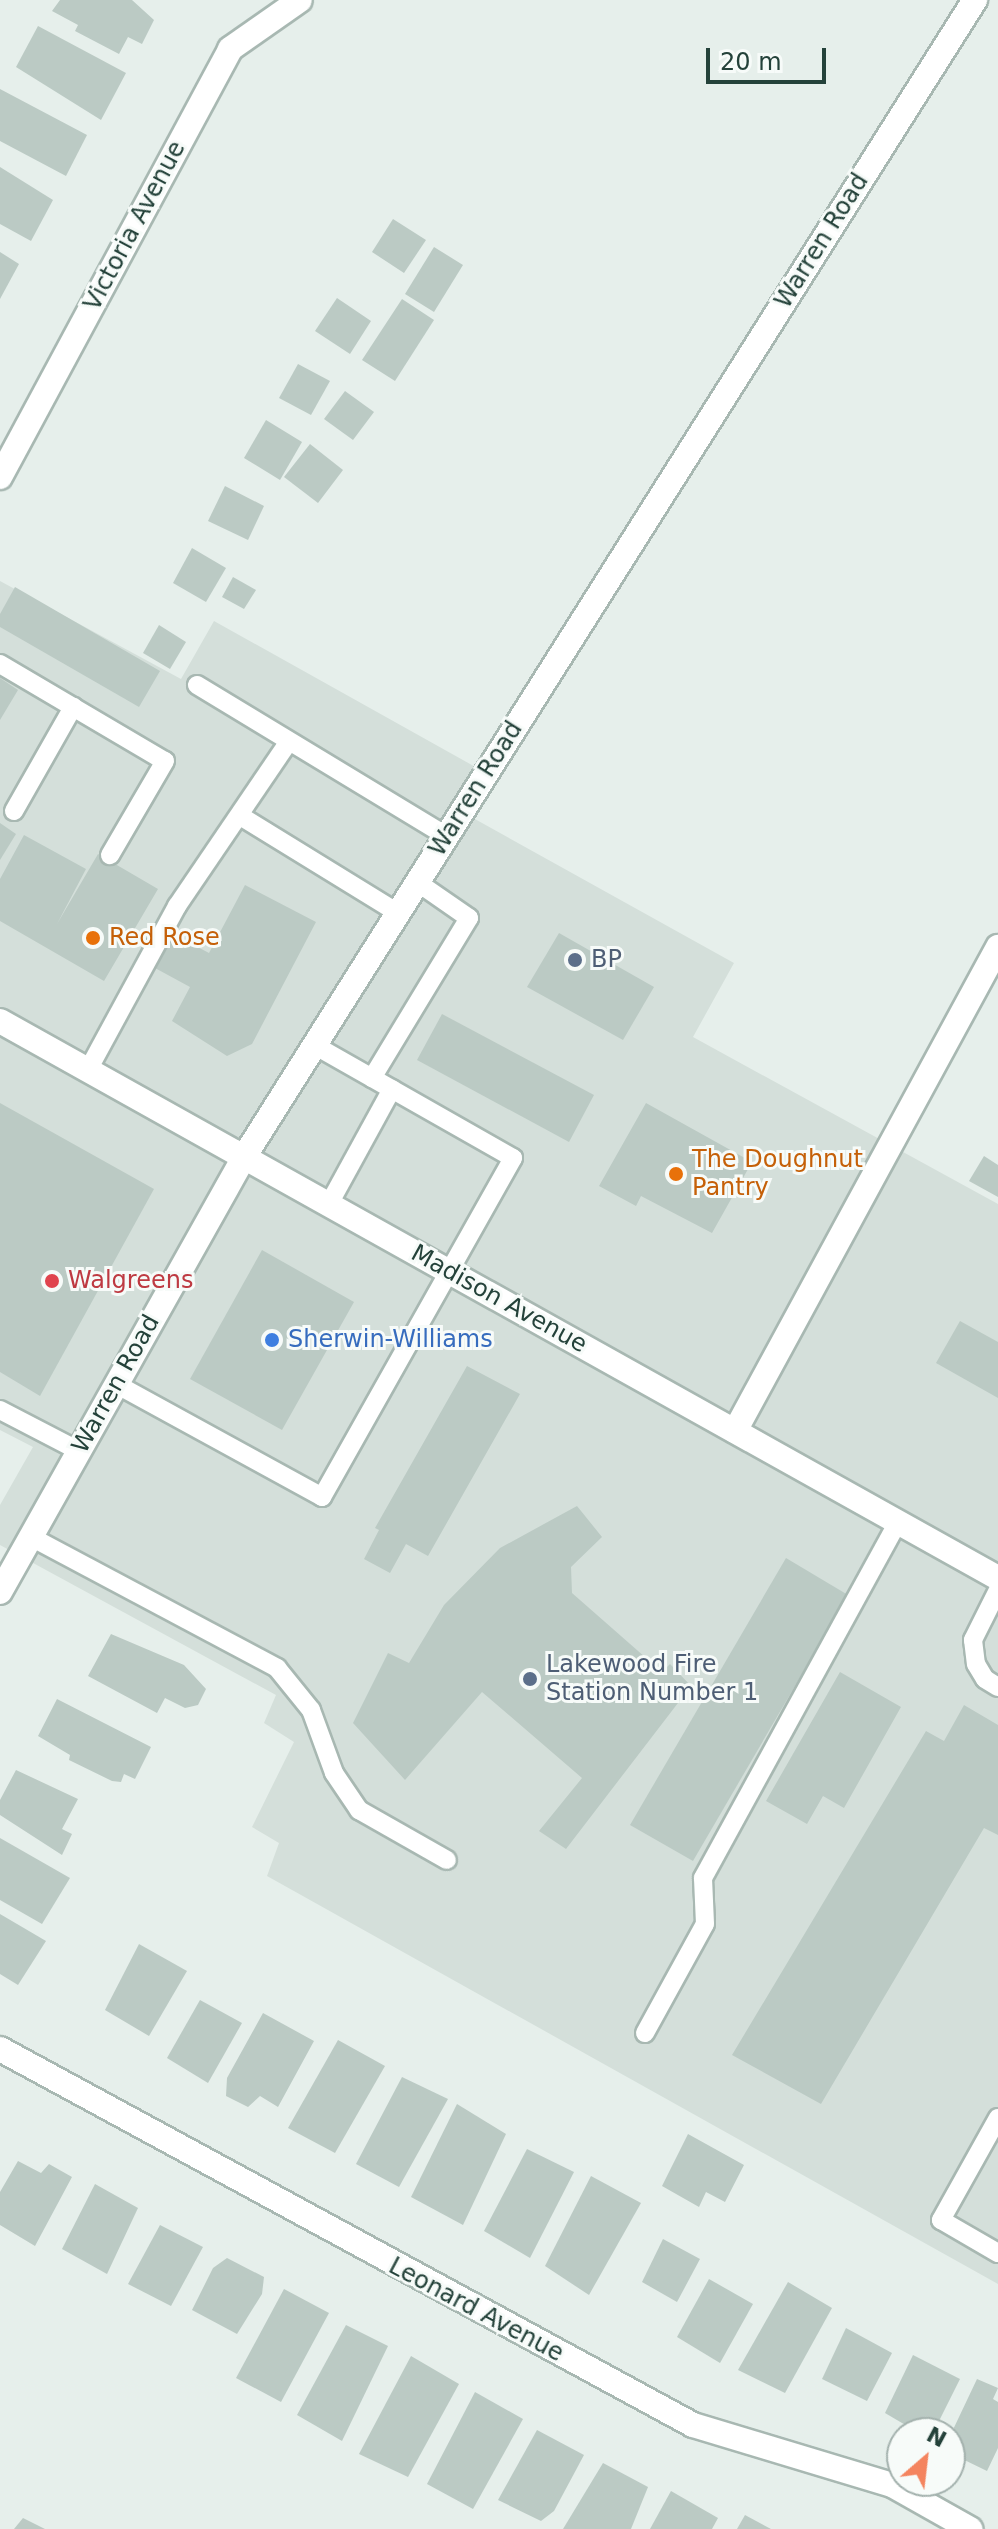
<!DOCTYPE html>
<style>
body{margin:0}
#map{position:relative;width:998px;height:2529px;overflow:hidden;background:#e6efeb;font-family:"DejaVu Sans",sans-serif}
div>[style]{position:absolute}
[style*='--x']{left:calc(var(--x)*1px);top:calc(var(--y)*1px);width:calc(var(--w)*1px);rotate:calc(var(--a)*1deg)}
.built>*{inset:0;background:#d4dfda}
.building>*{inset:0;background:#bbcac4}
.roads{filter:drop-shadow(2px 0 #a8b8b2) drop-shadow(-2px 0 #a8b8b2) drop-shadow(0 2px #a8b8b2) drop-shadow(0 -2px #a8b8b2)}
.lane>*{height:18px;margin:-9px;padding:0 9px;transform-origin:9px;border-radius:9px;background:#fff}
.street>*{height:24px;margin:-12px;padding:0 12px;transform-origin:12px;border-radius:12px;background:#fff}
.secondary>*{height:24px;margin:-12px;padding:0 12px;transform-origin:12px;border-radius:12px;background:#fff}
.dots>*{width:22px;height:22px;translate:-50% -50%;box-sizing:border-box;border:4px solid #f7fbf9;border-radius:50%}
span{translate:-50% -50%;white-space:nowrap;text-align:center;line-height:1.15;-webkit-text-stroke:6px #f7fbf9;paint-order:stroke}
.street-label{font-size:24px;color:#24423a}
.food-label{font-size:24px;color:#c56008}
.left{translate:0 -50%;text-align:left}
.service-label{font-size:24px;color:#4e5e75}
.health-label{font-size:24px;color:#be3a42}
.shop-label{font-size:24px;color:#366cbe}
.north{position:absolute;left:886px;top:2417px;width:80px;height:80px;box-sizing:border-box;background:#f7fbf9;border:2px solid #a3b1ad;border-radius:50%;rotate:28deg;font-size:22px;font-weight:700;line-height:32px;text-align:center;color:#24423a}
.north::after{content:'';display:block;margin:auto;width:28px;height:36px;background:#f4845f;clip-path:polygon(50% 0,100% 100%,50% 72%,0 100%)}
.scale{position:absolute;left:706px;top:48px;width:120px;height:36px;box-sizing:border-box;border:4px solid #24423a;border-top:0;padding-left:10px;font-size:24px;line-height:28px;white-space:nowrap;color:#24423a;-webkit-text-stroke:6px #f7fbf9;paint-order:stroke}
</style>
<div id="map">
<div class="built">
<div style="clip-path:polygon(0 581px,181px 679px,214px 621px,479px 769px,455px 808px,734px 963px,693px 1037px,998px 1204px,998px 2284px,267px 1876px,279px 1843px,252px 1827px,294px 1742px,264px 1723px,276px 1695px,0 1545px,0 1505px,33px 1447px,0 1430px)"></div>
</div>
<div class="building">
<div style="clip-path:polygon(60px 0,132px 0,154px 20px,142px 44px,128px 37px,119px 54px,75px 31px,78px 25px,52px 11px)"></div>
<div style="clip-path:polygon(38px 26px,126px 73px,101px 120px,16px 67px)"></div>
<div style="clip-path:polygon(0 89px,87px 135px,66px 176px,0 141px)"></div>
<div style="clip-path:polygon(0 167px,53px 200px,31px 241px,0 224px)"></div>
<div style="clip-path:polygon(393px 219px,426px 240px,404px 273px,372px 252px)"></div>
<div style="clip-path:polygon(434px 247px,463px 265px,434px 312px,405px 294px)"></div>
<div style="clip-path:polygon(0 252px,19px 264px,0 299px)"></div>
<div style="clip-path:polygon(337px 298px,371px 321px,350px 354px,315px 331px)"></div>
<div style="clip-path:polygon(402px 299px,434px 320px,395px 381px,362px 360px)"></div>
<div style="clip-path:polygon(298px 364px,330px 381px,311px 415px,279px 398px)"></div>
<div style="clip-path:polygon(345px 391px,374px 412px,353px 440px,324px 419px)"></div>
<div style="clip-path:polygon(266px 420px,302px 442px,280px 480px,244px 458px)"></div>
<div style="clip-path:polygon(310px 444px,343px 470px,318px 503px,284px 477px)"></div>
<div style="clip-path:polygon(225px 486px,264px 506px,248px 540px,208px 521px)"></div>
<div style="clip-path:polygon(192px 548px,226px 568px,206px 602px,173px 583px)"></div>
<div style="clip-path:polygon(233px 577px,256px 590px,244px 609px,222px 597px)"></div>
<div style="clip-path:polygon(15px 587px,160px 671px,139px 707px,0 627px,0 614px)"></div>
<div style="clip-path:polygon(159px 625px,186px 642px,170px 669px,143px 653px)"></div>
<div style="clip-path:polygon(0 678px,18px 690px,0 720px)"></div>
<div style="clip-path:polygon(0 823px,16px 834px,0 860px)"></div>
<div style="clip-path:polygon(24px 835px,86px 869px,57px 924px,98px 854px,158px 889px,104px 981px,0 921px,0 879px)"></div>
<div style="clip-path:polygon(245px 885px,316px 922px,252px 1044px,227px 1056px,172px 1021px,190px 987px,155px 968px,173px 934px,209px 953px)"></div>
<div style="clip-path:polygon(559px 933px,654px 987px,623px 1040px,527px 987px)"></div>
<div style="clip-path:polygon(442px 1014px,594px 1095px,569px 1142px,417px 1060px)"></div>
<div style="clip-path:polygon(0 1103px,154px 1189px,40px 1396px,0 1372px)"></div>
<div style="clip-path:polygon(646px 1103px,752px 1162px,712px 1233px,641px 1196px,636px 1206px,599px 1186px)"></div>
<div style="clip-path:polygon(984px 1156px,998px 1165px,998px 1197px,969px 1181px)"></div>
<div style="clip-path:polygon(262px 1250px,354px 1302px,282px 1430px,190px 1379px)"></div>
<div style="clip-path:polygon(960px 1321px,998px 1342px,998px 1398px,936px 1363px)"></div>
<div style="clip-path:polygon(467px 1366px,520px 1394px,428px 1556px,406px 1544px,390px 1573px,364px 1559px,379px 1530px,375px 1528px)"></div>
<div style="clip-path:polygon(577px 1506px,602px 1537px,571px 1567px,572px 1593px,662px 1672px,670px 1664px,691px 1686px,566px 1849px,539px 1831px,582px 1778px,482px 1692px,405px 1780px,353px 1723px,388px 1653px,409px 1663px,444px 1605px,500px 1548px)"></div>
<div style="clip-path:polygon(786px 1558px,848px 1595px,693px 1861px,630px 1825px)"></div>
<div style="clip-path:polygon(111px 1634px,184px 1665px,206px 1689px,198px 1705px,185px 1708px,165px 1698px,157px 1713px,88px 1676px)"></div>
<div style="clip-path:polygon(840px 1672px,901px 1707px,844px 1808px,823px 1796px,807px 1824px,766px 1801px)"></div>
<div style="clip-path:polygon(57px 1699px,151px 1747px,135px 1779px,124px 1774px,121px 1782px,112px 1781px,69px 1760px,70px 1755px,38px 1736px)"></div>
<div style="clip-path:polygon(964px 1705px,998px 1725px,998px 1835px,984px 1828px,821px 2104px,732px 2055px,926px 1731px,944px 1741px)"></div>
<div style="clip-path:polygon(16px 1770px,78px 1799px,62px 1829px,72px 1834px,62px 1855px,0 1815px,0 1800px)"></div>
<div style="clip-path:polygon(0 1838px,70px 1878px,42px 1924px,0 1900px)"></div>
<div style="clip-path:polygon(0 1914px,46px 1941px,18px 1985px,0 1974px)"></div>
<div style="clip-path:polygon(139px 1944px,187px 1971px,149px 2036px,105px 2010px)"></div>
<div style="clip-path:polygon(200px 2000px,242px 2023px,208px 2083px,167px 2058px)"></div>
<div style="clip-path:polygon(263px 2013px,314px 2041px,278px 2107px,260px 2096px,248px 2107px,226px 2096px,227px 2078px)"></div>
<div style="clip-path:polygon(338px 2040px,385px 2066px,335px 2153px,288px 2128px)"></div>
<div style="clip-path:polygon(402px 2077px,448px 2099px,399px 2187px,356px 2164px)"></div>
<div style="clip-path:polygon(457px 2104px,506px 2134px,463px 2225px,411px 2197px)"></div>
<div style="clip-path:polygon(688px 2134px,744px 2165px,725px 2202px,706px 2192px,699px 2207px,662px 2186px)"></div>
<div style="clip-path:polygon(527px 2149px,574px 2172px,530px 2258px,484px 2231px)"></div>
<div style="clip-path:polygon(18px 2161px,41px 2173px,49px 2164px,72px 2177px,35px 2246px,0 2225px,0 2192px)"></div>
<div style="clip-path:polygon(591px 2176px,641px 2203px,589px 2295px,545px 2266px)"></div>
<div style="clip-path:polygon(95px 2184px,138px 2208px,107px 2274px,62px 2249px)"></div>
<div style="clip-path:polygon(160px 2225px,203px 2247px,171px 2306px,128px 2284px)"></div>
<div style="clip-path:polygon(663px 2239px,700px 2259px,677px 2302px,642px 2282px)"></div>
<div style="clip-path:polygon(227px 2258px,264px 2277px,262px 2294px,237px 2334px,192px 2310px,213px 2268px)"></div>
<div style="clip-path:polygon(709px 2279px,753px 2304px,720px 2363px,677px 2337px)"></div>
<div style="clip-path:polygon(788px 2282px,832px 2308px,785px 2393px,738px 2370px)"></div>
<div style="clip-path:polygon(284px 2289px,329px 2313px,281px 2402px,236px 2378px)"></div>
<div style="clip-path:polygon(346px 2325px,388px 2346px,342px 2441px,297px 2415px)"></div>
<div style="clip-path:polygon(846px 2328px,892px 2353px,867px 2401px,822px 2379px)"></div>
<div style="clip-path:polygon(913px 2355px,960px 2379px,933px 2433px,919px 2433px,885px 2413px)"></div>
<div style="clip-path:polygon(411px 2356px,459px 2384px,408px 2477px,359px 2454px)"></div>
<div style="clip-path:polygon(977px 2379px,998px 2388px,993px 2399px,998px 2402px,998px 2448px,987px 2471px,950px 2453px,950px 2436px)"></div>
<div style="clip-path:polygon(475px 2392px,523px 2419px,473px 2509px,427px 2484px)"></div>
<div style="clip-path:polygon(537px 2430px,584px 2455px,554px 2511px,541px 2521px,498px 2500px)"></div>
<div style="clip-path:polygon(603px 2463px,648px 2487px,631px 2529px,563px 2529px)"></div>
<div style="clip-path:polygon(671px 2491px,718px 2518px,712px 2529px,650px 2529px)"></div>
<div style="clip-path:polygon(745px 2515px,771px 2529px,737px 2529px)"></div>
<div style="clip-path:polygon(23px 2518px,45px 2529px,14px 2529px)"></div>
</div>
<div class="roads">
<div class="lane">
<div style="--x:0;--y:664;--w:191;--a:30.5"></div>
<div style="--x:165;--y:761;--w:109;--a:120.3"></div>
<div style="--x:197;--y:685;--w:291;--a:31.2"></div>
<div style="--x:14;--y:811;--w:120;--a:-60.4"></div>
<div style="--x:242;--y:817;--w:183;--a:31.6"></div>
<div style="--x:88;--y:1070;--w:187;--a:-61.5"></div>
<div style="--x:177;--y:906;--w:199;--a:-55.8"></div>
<div style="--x:372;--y:1078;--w:187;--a:-58.8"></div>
<div style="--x:469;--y:918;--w:63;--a:-145.3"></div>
<div style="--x:329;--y:1204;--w:131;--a:-61.3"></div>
<div style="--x:116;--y:1384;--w:235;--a:28.7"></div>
<div style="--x:322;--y:1497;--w:389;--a:-60.6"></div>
<div style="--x:513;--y:1158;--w:229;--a:-150.4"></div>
<div style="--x:0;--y:1410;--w:89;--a:27.4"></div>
<div style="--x:31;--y:1537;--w:279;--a:28"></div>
<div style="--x:277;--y:1668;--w:54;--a:51"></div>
<div style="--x:311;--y:1710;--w:67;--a:69.9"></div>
<div style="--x:334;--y:1773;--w:45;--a:56"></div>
<div style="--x:359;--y:1810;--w:101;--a:29.6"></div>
<div style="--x:998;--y:1590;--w:56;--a:116.6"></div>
<div style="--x:973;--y:1640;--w:24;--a:83"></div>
<div style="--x:976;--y:1664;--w:17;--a:59"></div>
<div style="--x:985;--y:1679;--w:15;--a:32"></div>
<div style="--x:645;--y:2033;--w:124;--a:-61.2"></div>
<div style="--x:705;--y:1924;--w:46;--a:-92.5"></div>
<div style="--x:703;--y:1878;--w:406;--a:-61.3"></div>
<div style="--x:998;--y:2118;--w:117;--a:119.2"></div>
<div style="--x:941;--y:2220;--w:66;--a:30.1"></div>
</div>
<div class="street">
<div style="--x:0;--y:477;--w:486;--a:-61.7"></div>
<div style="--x:230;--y:49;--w:85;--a:-35"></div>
<div style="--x:735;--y:1431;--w:551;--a:-61.48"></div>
<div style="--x:0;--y:2049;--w:788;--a:28.48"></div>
<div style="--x:693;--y:2425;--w:208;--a:16.8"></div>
<div style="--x:892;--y:2485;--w:90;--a:29.4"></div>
</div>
<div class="secondary">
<div style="--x:0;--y:1021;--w:1143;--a:29.17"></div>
<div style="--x:0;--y:1592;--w:499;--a:-60.7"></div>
<div style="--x:244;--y:1157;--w:1369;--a:-57.72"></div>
</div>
</div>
<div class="dots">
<div style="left:93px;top:938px;background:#e8710a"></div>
<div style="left:575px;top:960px;background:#5c6f8a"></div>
<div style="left:676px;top:1174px;background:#e8710a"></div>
<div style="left:52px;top:1281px;background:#e0444e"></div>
<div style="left:272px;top:1340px;background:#3f7fe0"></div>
<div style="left:530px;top:1679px;background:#5c6f8a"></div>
</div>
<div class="street-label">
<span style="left:135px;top:226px;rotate:-62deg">Victoria Avenue</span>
<span style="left:822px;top:241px;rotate:-58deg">Warren Road</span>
<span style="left:476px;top:789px;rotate:-58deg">Warren Road</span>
<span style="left:499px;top:1299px;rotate:29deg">Madison Avenue</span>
<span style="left:116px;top:1384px;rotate:-61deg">Warren Road</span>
<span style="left:476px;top:2310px;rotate:28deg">Leonard Avenue</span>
</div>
<div class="food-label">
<span class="left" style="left:109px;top:938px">Red Rose</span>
<span class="left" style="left:692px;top:1174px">The Doughnut<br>Pantry</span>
</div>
<div class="service-label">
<span class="left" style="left:591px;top:960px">BP</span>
<span class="left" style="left:546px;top:1679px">Lakewood Fire<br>Station Number 1</span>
</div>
<div class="health-label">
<span class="left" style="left:68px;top:1281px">Walgreens</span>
</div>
<div class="shop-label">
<span class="left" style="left:288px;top:1340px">Sherwin-Williams</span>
</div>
<div class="north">N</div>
<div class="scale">20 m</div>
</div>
